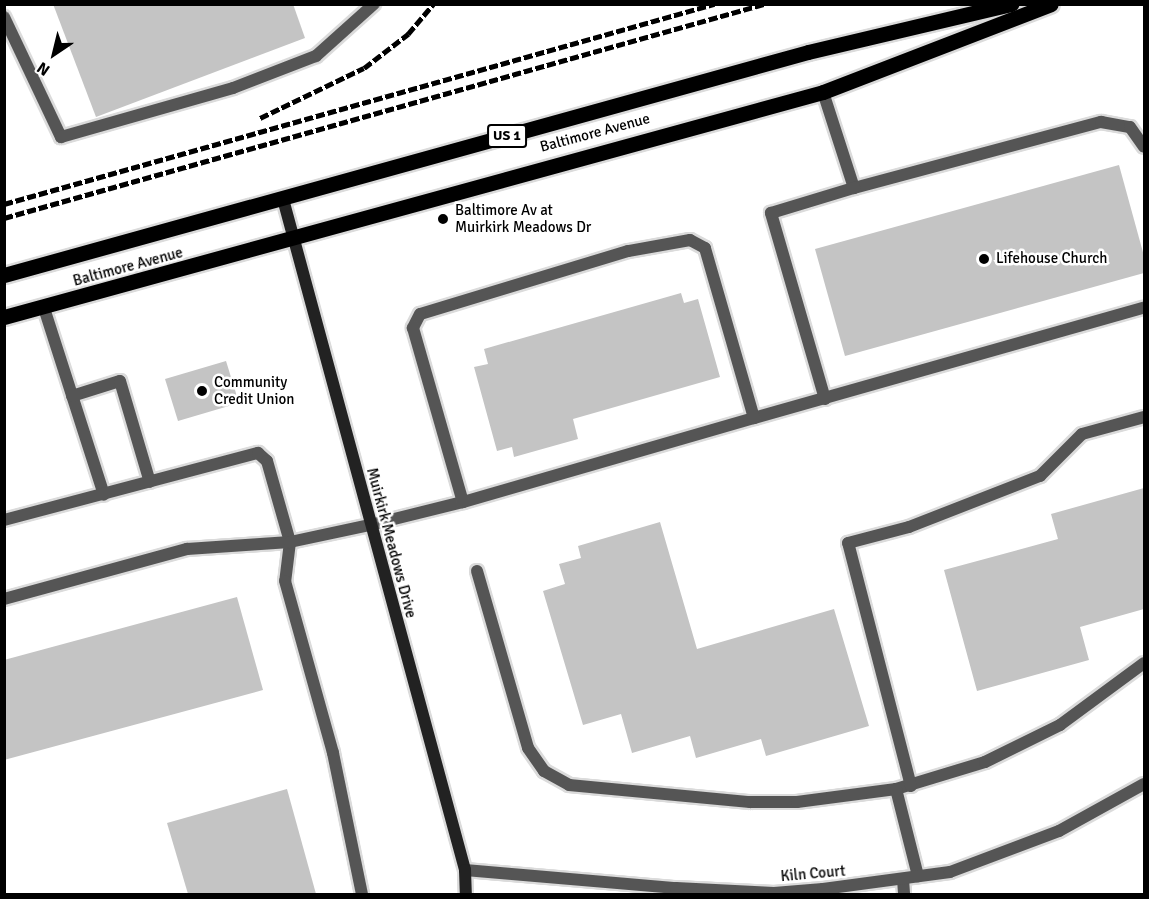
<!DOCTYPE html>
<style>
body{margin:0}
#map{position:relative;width:1149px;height:899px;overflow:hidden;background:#fff;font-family:Signika,sans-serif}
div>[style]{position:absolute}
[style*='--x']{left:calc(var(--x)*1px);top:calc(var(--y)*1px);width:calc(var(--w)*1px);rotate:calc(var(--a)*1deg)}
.building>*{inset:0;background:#c4c4c4}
.roads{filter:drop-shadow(2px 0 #dbdbdb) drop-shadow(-2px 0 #dbdbdb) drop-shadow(0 2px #dbdbdb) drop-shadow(0 -2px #dbdbdb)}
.lane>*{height:12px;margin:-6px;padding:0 6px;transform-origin:6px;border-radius:6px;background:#555}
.street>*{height:12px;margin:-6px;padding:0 6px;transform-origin:6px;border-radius:6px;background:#555}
.secondary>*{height:12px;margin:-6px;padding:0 6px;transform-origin:6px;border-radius:6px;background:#222}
.primary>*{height:15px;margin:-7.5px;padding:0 7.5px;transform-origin:7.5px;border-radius:7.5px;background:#000}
.rail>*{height:4.5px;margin-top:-2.25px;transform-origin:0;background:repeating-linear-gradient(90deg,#000 0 9px,transparent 0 12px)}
.dots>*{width:16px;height:16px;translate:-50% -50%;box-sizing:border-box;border:3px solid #fff;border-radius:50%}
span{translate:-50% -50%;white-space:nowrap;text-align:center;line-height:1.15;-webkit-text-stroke:5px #fff;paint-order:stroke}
.shield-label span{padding:2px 4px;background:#fff;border:2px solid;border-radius:4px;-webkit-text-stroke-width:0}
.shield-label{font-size:14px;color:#000;font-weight:700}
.street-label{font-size:15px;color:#000}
.poi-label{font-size:15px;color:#000}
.left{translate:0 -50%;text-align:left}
.frame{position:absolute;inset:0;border:6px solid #000;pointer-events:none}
.north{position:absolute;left:24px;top:24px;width:60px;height:60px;-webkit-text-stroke:4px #fff;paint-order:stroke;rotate:215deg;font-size:16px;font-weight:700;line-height:24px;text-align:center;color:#000}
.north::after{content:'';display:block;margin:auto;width:21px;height:27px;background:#000;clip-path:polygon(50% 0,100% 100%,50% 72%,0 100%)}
</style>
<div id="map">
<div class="building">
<div style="clip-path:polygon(53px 4px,293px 4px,305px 38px,96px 117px)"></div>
<div style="clip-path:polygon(1119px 165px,1144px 256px,1144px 273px,845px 356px,815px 249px)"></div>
<div style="clip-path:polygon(681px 293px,684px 303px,698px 299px,720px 377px,573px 419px,578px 439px,514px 457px,512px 447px,497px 451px,474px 367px,488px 364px,484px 349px)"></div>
<div style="clip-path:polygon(226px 361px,239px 403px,178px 421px,165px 379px)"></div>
<div style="clip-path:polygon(1144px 488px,1144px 609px,1080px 627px,1089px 660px,977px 691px,944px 570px,1058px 539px,1051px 514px)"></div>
<div style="clip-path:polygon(660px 522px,697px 649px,834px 609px,869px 726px,766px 756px,761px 739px,696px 758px,690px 736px,632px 753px,621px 714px,583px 725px,543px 591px,565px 584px,559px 564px,581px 558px,578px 546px)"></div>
<div style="clip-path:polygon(237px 597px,263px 690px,4px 760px,4px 660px)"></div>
<div style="clip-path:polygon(287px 789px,316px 894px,188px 894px,167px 823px)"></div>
</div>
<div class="roads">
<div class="lane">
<div style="--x:4;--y:17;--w:133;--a:64.6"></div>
<div style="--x:61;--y:137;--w:179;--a:-15.9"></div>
<div style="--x:233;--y:88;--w:89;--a:-21.1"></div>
<div style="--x:316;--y:56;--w:78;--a:-41.9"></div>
<div style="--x:823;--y:92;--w:101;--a:72.1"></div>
<div style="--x:854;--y:188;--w:256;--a:-15"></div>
<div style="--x:1101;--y:122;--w:29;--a:10"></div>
<div style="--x:1130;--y:127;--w:24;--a:55"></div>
<div style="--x:44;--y:308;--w:196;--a:72.2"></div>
<div style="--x:72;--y:396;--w:50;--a:-17.4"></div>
<div style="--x:120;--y:381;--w:105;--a:73.5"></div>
<div style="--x:825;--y:399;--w:194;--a:-106.2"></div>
<div style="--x:771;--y:213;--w:87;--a:-16.8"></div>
<div style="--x:754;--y:418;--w:405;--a:-15.8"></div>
<div style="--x:4;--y:520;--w:263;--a:-14.8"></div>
<div style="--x:258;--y:453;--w:12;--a:42"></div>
<div style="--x:267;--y:461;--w:84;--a:74.1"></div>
<div style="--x:290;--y:542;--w:39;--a:97"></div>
<div style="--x:285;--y:581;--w:179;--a:74.4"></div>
<div style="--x:333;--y:753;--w:144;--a:78.4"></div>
<div style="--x:477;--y:571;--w:184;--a:73.9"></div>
<div style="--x:528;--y:748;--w:28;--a:55"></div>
<div style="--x:544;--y:771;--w:29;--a:29"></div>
<div style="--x:569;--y:785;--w:182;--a:5.4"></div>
<div style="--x:750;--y:802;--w:47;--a:0"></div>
<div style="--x:797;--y:802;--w:100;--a:-7.5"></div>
<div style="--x:896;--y:789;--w:93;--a:-16.9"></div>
<div style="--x:985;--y:762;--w:84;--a:-26.3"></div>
<div style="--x:1060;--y:725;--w:104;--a:-36.4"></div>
<div style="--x:4;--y:599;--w:190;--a:-15.3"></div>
<div style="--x:187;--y:549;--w:103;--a:-3.9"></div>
<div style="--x:290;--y:542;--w:82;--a:-12"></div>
<div style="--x:370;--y:525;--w:96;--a:-13.9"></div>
<div style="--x:463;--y:502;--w:303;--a:-16.1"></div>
<div style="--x:754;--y:418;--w:177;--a:-106.1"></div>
<div style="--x:705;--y:248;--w:17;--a:-152"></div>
<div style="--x:690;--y:240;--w:63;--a:169.9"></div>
<div style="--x:628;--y:251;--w:217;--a:163.1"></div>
<div style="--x:420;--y:314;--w:16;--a:117"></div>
<div style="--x:413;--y:328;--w:181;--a:74"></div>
<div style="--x:911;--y:786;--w:251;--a:-104.5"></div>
<div style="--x:848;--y:543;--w:63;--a:-14.7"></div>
<div style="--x:909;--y:527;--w:141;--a:-21.3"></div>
<div style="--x:1040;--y:476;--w:59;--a:-45"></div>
<div style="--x:1082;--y:434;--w:64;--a:-15.3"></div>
<div style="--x:903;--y:879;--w:15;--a:86"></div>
</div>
<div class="street">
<div style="--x:896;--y:789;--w:90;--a:75.8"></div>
<div style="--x:465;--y:870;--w:212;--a:4.9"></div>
<div style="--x:676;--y:888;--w:98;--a:2.9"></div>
<div style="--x:774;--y:893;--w:49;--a:-4.7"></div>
<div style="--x:823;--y:889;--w:128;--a:-7.6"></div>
<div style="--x:950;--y:872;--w:116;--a:-20.6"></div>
<div style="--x:1059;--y:831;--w:97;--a:-28.9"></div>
</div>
<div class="secondary">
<div style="--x:283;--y:199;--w:695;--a:74.82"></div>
<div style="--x:465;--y:870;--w:24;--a:88"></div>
</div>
<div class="primary">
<div style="--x:4;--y:275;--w:834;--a:-15.5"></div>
<div style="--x:808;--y:52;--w:209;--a:-13.3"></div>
<div style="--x:4;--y:317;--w:849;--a:-15.36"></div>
<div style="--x:823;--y:92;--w:244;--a:-21.1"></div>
</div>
</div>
<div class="rail">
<div style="--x:260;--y:118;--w:115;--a:-25.7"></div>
<div style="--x:364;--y:68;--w:56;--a:-37.7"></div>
<div style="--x:408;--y:34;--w:39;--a:-50"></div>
<div style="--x:4;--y:204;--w:738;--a:-15.73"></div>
<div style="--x:4;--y:218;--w:790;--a:-15.73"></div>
</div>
<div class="dots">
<div style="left:443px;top:219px;background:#000"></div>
<div style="left:984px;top:259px;background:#000"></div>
<div style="left:202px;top:391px;background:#000"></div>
</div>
<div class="shield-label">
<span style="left:507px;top:136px">US 1</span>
</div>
<div class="street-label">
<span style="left:595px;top:133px;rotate:-15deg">Baltimore Avenue</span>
<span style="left:128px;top:267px;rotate:-15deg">Baltimore Avenue</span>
<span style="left:391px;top:543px;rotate:75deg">Muirkirk Meadows Drive</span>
<span style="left:813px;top:874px;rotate:-5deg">Kiln Court</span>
</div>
<div class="poi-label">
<span class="left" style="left:455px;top:219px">Baltimore Av at<br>Muirkirk Meadows Dr</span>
<span class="left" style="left:996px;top:259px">Lifehouse Church</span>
<span class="left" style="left:214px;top:391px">Community<br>Credit Union</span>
</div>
<div class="frame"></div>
<div class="north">N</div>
</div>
